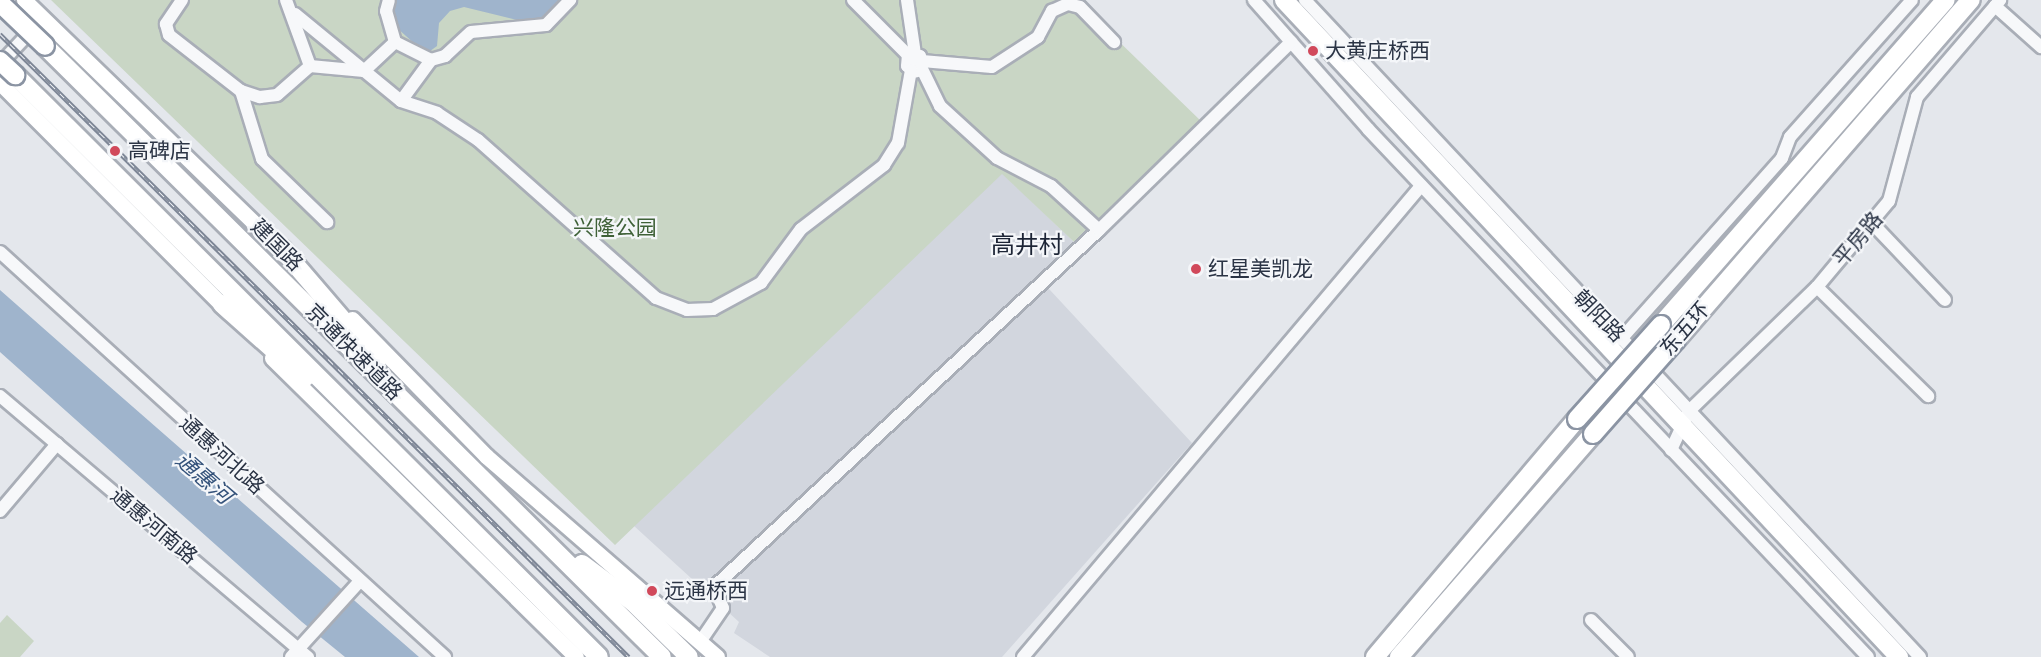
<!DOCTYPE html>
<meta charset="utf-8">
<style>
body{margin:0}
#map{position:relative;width:2041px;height:657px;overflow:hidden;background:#e4e7ec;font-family:"Fira Sans Condensed","Noto Sans SC",sans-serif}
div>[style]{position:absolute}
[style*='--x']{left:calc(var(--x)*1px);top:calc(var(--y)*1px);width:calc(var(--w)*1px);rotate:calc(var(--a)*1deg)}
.built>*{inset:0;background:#d2d6de}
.green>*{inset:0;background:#c9d6c5}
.water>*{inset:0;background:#9fb4cc}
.roads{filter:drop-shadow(2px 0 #a9aeb7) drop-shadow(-2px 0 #a9aeb7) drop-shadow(0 2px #a9aeb7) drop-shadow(0 -2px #a9aeb7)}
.minor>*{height:12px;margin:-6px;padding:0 6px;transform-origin:6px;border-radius:6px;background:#f7f8fa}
.major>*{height:15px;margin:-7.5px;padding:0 7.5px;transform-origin:7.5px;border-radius:7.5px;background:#fff}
.highway>*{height:18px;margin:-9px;padding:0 9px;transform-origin:9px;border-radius:9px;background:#fff}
.rail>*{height:4.5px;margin-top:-2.25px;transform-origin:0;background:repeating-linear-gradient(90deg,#f4f6f9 0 7px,#7d8696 0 14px);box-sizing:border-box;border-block:2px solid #7d8696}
.bridges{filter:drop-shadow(2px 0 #8b94a3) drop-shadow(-2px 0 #8b94a3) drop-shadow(0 2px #8b94a3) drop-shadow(0 -2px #8b94a3)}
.highway-bridge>*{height:18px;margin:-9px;padding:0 9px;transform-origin:9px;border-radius:9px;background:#fff}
.dots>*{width:16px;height:16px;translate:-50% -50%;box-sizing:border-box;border:3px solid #f4f6f9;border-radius:50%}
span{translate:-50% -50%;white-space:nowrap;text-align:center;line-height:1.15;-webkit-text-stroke:4.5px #f4f6f9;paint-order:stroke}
.poi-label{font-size:21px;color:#2b3445}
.left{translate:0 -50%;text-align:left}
.park-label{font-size:21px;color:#3f6138}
.street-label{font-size:21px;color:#2b3445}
.water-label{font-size:22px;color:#34527a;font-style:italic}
.quarter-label{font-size:24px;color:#1d2536}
</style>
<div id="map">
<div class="built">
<div style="clip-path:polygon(1002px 173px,1074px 242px,1037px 276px,1192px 443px,1002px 657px,770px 657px,734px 633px,739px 622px,633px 525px)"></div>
</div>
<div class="green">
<div style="clip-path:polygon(51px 0,1076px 0,1202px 122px,1074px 242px,1002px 174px,615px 545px)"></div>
<div style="clip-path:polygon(7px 615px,34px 641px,20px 657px,0 657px,0 623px)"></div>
</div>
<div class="water">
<div style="clip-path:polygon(391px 0,566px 0,555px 13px,533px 24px,464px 7px,450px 11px,439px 23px,437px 46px,426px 54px,396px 27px)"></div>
<div style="clip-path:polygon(0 290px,93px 372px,419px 657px,345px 657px,302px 622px,0 352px)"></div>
</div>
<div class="roads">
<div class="minor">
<div style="--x:182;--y:0;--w:29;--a:124"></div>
<div style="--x:166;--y:24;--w:11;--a:75"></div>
<div style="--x:169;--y:35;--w:91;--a:37.9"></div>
<div style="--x:241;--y:91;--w:20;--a:18"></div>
<div style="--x:260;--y:97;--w:17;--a:-7"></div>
<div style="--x:277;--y:95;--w:44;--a:-41.3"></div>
<div style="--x:310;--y:66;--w:70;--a:-110"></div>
<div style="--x:853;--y:0;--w:78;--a:45"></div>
<div style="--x:908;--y:55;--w:12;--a:5"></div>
<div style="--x:920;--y:56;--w:16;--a:105"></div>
<div style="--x:916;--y:71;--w:10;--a:-151"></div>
<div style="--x:907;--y:66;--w:11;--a:-85"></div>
<div style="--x:907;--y:0;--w:55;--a:81.6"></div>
<div style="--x:1254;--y:0;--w:172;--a:48.5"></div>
<div style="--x:1368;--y:129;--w:727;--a:46.56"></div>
<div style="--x:1305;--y:0;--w:900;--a:46.89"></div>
<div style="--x:1995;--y:6;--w:62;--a:41.7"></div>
<div style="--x:295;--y:14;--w:137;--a:39.4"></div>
<div style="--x:401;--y:101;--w:51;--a:-53.8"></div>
<div style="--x:431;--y:60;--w:15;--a:-16"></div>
<div style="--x:445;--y:56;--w:35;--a:-43"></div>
<div style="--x:471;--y:32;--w:75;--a:-5.3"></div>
<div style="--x:546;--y:25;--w:35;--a:-46"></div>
<div style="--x:395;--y:42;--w:40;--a:26.6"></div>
<div style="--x:922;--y:61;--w:70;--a:4.9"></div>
<div style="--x:992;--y:67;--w:55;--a:-33.1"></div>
<div style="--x:1038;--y:37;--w:30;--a:-62"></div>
<div style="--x:1052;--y:11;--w:17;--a:-24"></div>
<div style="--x:1068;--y:4;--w:12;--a:14"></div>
<div style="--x:1080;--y:7;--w:49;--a:45.8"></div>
<div style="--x:0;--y:64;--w:63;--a:-46.9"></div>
<div style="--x:310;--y:66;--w:54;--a:5.3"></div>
<div style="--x:364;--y:71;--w:42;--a:-43.1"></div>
<div style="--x:395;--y:42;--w:32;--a:-106"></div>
<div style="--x:386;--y:11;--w:11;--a:-75"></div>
<div style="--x:921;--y:67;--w:43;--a:64"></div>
<div style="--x:940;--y:106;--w:77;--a:42.4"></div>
<div style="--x:997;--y:158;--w:61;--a:27.4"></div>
<div style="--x:1051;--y:186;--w:65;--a:42.5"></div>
<div style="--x:241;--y:91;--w:71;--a:72.8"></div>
<div style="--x:262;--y:159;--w:91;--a:44.1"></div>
<div style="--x:401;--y:101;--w:38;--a:18"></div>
<div style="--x:437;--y:113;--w:49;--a:33.4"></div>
<div style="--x:478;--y:140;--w:238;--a:41.6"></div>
<div style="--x:656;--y:298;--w:33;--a:21"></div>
<div style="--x:687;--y:310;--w:26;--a:-2"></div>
<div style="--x:713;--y:309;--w:55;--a:-28.4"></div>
<div style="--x:761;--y:283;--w:67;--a:-53.5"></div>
<div style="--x:801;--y:229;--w:105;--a:-37.6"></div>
<div style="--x:884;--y:165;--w:26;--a:-58"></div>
<div style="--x:898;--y:143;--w:74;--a:-79.9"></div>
<div style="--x:1872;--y:223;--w:106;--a:46.5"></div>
<div style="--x:0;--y:252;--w:602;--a:42.31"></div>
<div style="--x:1817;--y:287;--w:156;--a:44.5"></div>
<div style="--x:1621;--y:339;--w:242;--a:-48.3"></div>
<div style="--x:1782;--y:158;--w:22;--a:-69"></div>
<div style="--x:1790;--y:137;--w:183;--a:-48.3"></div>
<div style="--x:0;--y:396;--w:404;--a:40.3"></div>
<div style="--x:1671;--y:450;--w:43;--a:-65.2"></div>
<div style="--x:1689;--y:411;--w:178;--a:-44.1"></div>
<div style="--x:1817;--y:287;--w:112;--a:-50.1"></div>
<div style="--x:1889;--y:201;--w:108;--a:-74.9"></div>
<div style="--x:1917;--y:97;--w:128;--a:-49.4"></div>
<div style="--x:0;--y:511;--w:88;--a:-49.6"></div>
<div style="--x:1591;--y:620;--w:52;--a:45"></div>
<div style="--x:700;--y:642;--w:41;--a:-55.9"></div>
<div style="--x:723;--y:608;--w:23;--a:-113"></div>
<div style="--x:714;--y:587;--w:525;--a:-42.84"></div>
<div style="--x:1099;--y:230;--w:269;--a:-44.4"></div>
<div style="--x:291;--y:657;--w:103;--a:-47.8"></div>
<div style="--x:1023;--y:657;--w:617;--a:-49.8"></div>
</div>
<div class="major">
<div style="--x:24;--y:0;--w:368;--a:44.1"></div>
<div style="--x:0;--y:83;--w:324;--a:45"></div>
<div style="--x:352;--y:319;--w:192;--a:45.6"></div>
<div style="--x:486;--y:456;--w:306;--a:41"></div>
<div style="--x:272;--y:358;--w:426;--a:44.5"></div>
</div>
<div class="highway">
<div style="--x:1284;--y:0;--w:900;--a:46.89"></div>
<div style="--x:45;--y:46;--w:868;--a:44.72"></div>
<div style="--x:15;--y:75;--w:824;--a:44.9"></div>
<div style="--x:282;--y:249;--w:146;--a:49.4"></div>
<div style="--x:222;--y:304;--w:111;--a:41.7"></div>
<div style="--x:1661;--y:325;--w:432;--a:-48.8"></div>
<div style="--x:1676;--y:340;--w:450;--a:-49.1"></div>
<div style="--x:582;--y:564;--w:64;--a:36.7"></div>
<div style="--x:633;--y:602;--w:78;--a:44.5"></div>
<div style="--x:1375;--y:657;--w:312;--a:-49.7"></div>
<div style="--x:1399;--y:657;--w:296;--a:-49"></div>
</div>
</div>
<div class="rail">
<div style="--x:0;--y:34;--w:885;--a:44.73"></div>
</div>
<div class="bridges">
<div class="highway-bridge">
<div style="--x:0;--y:3;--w:62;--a:43.7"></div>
<div style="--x:0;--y:61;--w:21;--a:43"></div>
<div style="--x:1577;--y:419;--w:126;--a:-48.2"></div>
<div style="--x:1593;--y:434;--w:125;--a:-48.6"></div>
</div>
</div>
<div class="dots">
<div style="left:1313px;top:51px;background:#d1495b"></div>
<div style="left:115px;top:151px;background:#d1495b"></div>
<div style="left:1196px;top:269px;background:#d1495b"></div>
<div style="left:652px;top:591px;background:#d1495b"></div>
</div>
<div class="poi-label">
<span class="left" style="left:1325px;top:51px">大黄庄桥西</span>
<span class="left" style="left:128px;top:151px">高碑店</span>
<span class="left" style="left:1208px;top:269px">红星美凯龙</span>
<span class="left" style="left:664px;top:591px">远通桥西</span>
</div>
<div class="park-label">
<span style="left:615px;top:228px">兴隆公园</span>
</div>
<div class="street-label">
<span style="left:1858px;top:239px;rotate:-50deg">平房路</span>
<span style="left:277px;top:245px;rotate:45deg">建国路</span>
<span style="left:1599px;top:316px;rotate:46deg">朝阳路</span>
<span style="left:1685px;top:329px;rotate:-49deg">东五环</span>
<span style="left:354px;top:352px;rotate:45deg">京通快速道路</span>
<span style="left:222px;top:455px;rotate:42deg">通惠河北路</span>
<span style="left:154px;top:526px;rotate:40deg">通惠河南路</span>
</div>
<div class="water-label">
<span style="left:204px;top:478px;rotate:41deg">通惠河</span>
</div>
<div class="quarter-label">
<span style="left:1027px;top:246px">高井村</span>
</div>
</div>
